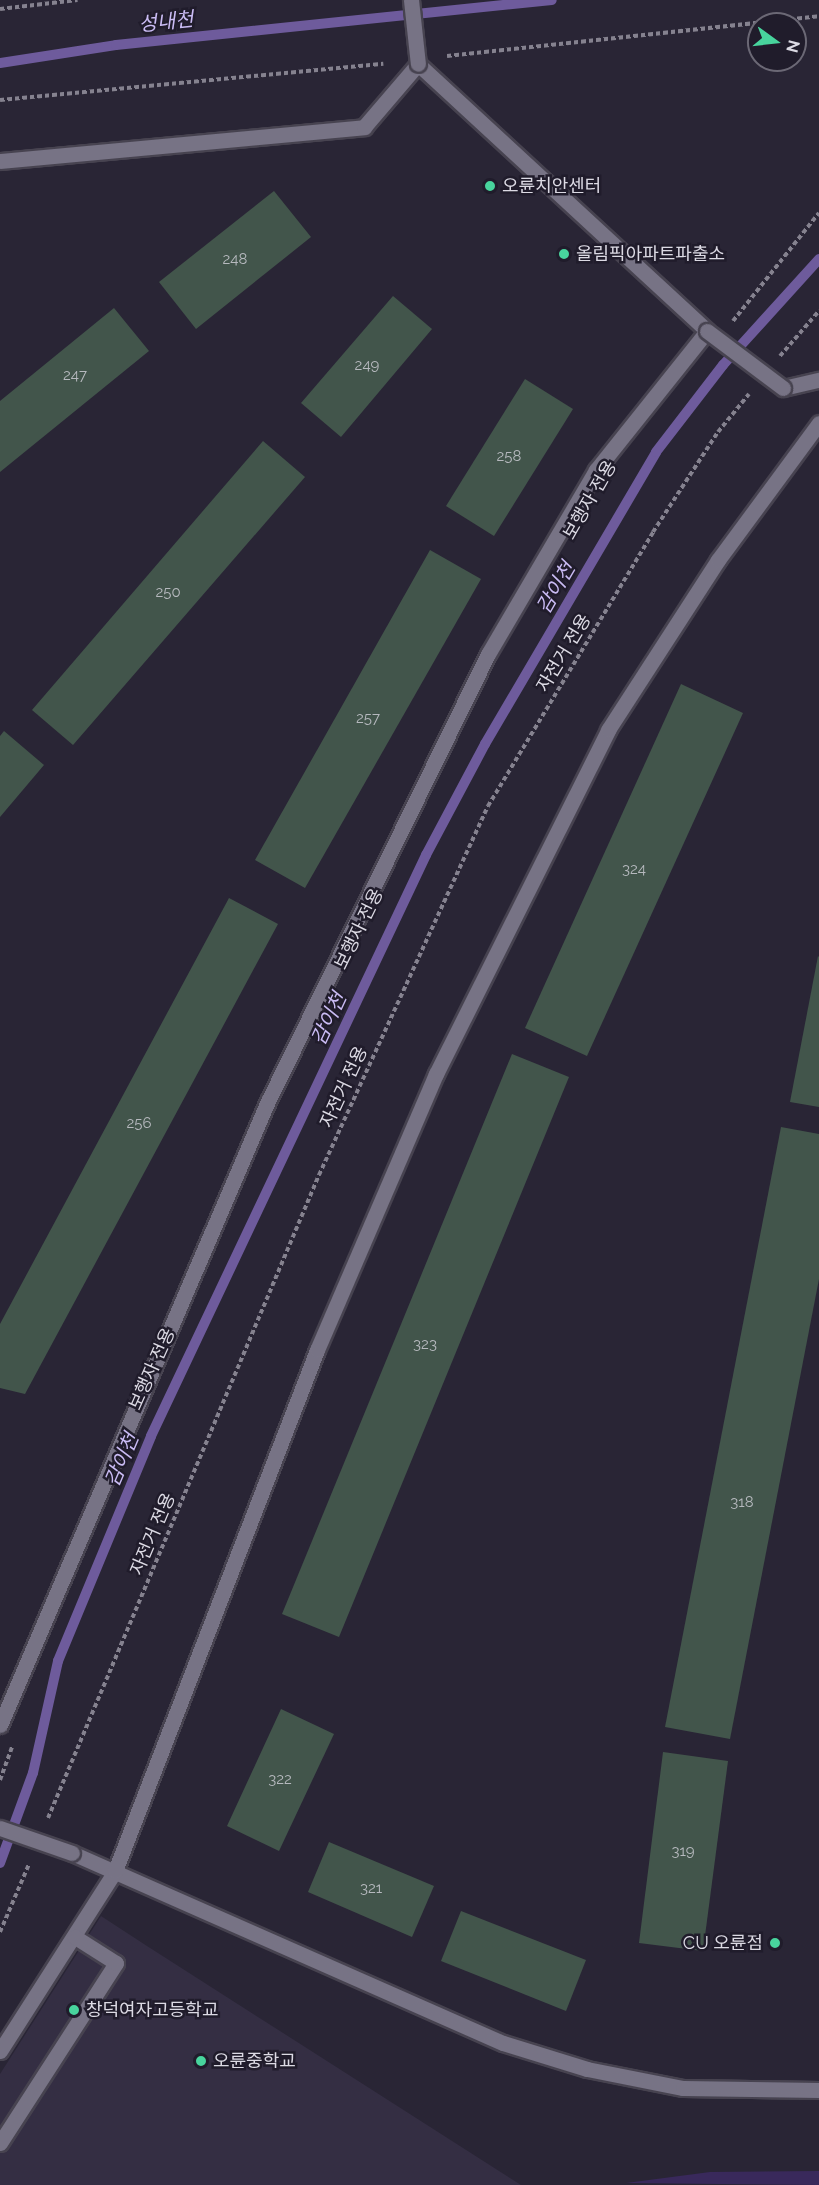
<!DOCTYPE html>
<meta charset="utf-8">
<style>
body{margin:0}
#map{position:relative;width:819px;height:2185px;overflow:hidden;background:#292535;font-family:Raleway,"Noto Sans KR",sans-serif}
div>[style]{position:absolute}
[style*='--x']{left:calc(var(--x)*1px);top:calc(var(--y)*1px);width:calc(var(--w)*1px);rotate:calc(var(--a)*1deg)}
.built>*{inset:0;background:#342e43}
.green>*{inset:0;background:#39295b}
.stream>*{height:10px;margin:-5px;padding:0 5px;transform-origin:5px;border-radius:5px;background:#6e5b9c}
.building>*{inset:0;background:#42554b}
.path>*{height:4px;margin-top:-2px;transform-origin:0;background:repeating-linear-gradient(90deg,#85828f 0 4.5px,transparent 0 7.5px)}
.roads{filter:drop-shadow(2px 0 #474350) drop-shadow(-2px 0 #474350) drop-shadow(0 2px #474350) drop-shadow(0 -2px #474350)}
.street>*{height:15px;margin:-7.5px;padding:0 7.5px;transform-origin:7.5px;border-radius:7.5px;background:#777385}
.bridges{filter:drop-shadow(2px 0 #474350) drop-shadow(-2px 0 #474350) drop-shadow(0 2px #474350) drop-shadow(0 -2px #474350)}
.street-bridge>*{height:15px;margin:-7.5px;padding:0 7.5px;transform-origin:7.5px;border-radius:7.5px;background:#777385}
.dots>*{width:16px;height:16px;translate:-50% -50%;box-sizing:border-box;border:3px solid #201c2b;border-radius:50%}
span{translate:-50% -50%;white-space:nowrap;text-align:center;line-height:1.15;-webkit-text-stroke:5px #201c2b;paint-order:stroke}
.number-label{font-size:15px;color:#b6b9be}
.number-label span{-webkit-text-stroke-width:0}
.poi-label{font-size:18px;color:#dcdae4}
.left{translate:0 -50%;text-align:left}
.right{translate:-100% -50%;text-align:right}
.street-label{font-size:18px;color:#dcdae4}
.water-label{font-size:20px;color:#cabcf4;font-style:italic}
.north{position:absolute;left:747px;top:12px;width:60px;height:60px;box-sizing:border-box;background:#201c2b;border:2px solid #6b6875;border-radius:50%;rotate:105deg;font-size:16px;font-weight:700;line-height:24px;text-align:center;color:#dcdae4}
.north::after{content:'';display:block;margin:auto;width:21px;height:27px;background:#48d49d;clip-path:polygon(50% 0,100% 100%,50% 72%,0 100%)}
</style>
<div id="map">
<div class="built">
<div style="clip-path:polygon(101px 1916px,147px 1946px,521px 2185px,0 2185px,0 2074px)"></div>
</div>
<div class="green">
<div style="clip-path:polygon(819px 2171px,819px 2185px,626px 2183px,710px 2172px)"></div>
</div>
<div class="stream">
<div style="--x:0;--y:63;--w:117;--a:-8.8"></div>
<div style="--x:116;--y:45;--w:438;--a:-5.9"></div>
<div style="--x:0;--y:1863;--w:96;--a:-69.9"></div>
<div style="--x:33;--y:1773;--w:115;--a:-77.4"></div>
<div style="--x:58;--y:1661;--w:243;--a:-67.5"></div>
<div style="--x:151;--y:1436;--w:643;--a:-64.67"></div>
<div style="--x:426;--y:855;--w:126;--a:-62"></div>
<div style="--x:485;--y:744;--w:338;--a:-59.6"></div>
<div style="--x:656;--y:452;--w:110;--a:-52.4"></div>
<div style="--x:723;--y:365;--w:143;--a:-47.8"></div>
</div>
<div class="building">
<div style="clip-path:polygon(274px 191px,311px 237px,196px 329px,159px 282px)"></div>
<div style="clip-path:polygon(393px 296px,432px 329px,341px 437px,301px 403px)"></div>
<div style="clip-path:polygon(114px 308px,149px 351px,0 472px,0 401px)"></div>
<div style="clip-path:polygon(525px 379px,573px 409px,494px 536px,446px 506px)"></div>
<div style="clip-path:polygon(263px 441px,305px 477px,73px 745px,32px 710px)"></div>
<div style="clip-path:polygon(430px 550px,481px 579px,305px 888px,255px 860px)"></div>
<div style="clip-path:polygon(681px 684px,743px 713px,587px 1056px,525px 1028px)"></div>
<div style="clip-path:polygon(4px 731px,44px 765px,0 817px,0 736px)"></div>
<div style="clip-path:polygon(229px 898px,278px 924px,25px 1394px,0 1388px,0 1324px)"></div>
<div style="clip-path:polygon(818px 956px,819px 957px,819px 1107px,790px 1102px)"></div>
<div style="clip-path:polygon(512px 1054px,569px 1077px,339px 1637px,282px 1614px)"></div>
<div style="clip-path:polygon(781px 1127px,819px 1134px,819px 1279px,730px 1739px,665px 1727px)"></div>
<div style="clip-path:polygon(281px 1709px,334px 1734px,279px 1851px,227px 1826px)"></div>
<div style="clip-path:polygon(663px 1752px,728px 1761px,703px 1951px,639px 1943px)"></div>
<div style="clip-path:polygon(329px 1842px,434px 1886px,412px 1937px,308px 1892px)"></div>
<div style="clip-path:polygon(461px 1911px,586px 1960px,566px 2011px,441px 1961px)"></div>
</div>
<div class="path">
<div style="--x:0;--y:9;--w:78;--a:-6.7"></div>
<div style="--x:447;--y:56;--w:374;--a:-6.1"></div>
<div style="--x:0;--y:100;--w:385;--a:-5.4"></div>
<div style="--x:733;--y:321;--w:138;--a:-51.5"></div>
<div style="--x:780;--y:356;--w:60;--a:-49.1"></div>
<div style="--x:0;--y:1780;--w:35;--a:-70"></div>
<div style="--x:48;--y:1818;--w:698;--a:-67.15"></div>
<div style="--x:319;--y:1175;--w:406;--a:-65.4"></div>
<div style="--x:488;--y:806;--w:320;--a:-58.9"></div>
<div style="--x:653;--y:532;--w:119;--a:-57"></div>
<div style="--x:718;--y:432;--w:49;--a:-50.8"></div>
<div style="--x:0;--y:1932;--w:74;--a:-66.9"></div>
</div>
<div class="roads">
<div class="street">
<div style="--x:0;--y:161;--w:366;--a:-5.3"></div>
<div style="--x:364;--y:127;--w:83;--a:-49.4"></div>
<div style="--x:418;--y:64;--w:393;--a:42.7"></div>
<div style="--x:707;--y:331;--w:178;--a:128.6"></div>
<div style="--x:596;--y:470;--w:213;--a:120.4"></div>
<div style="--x:488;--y:654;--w:498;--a:116.2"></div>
<div style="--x:268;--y:1101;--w:679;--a:113.24"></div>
<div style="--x:783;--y:388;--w:37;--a:-13"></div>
<div style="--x:72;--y:1853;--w:471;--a:23.8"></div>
<div style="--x:503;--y:2043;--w:88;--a:17.2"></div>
<div style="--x:587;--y:2069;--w:98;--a:11.2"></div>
<div style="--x:683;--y:2088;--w:136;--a:0.8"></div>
<div style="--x:0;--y:2051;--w:214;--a:-57.4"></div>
<div style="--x:115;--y:1871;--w:559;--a:-68.81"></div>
<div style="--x:317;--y:1350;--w:301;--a:-66.7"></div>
<div style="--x:436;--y:1074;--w:385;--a:-63.4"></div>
<div style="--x:608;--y:730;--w:202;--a:-57.1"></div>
<div style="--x:718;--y:560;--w:170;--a:-53.6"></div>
<div style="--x:0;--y:2143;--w:214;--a:-57.2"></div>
<div style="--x:116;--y:1963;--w:49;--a:-147.6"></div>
</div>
</div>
<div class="bridges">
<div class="street-bridge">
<div style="--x:411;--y:0;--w:64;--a:83.8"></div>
<div style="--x:707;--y:331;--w:95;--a:36.9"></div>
<div style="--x:0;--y:1828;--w:76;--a:19.1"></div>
</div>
</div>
<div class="dots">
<div style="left:490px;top:186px;background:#48d49d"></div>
<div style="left:564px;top:254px;background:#48d49d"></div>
<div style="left:775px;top:1943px;background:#48d49d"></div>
<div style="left:74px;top:2010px;background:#48d49d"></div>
<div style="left:201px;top:2061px;background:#48d49d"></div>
</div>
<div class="number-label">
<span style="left:235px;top:260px">248</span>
<span style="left:367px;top:366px">249</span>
<span style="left:75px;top:376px">247</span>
<span style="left:509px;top:457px">258</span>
<span style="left:168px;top:593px">250</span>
<span style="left:368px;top:719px">257</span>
<span style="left:634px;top:870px">324</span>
<span style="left:139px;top:1124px">256</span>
<span style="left:425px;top:1345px">323</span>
<span style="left:742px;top:1503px">318</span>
<span style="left:280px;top:1780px">322</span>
<span style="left:683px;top:1852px">319</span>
<span style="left:371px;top:1889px">321</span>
</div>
<div class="poi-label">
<span class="left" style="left:502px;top:186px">오륜치안센터</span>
<span class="left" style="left:576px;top:254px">올림픽아파트파출소</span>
<span class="right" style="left:763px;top:1943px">CU 오륜점</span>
<span class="left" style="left:86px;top:2010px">창덕여자고등학교</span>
<span class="left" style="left:213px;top:2061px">오륜중학교</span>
</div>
<div class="street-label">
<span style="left:590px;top:500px;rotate:-60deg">보행자 전용</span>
<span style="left:564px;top:653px;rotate:-59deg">자전거 전용</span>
<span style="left:359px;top:929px;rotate:-64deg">보행자 전용</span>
<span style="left:344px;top:1087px;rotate:-65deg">자전거 전용</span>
<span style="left:152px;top:1369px;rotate:-66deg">보행자 전용</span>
<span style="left:153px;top:1534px;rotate:-67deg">자전거 전용</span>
</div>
<div class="water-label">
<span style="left:166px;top:22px;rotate:-6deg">성내천</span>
<span style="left:556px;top:588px;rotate:-60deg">감이천</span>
<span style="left:329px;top:1019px;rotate:-65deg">감이천</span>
<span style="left:122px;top:1460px;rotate:-67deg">감이천</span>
</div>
<div class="north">N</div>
</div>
